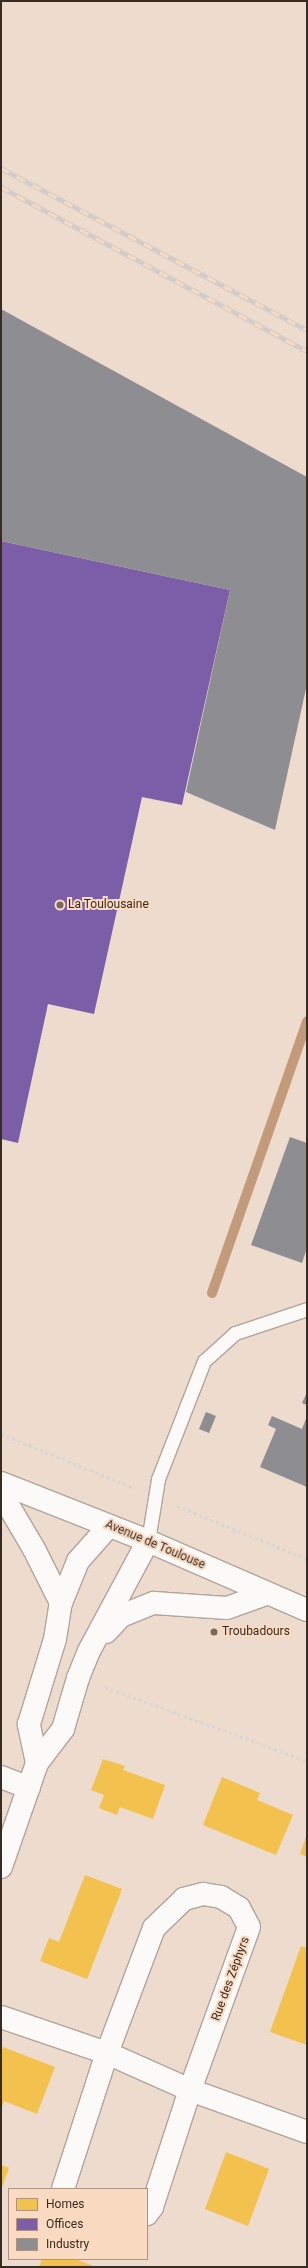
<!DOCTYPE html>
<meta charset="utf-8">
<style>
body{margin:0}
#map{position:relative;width:308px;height:2268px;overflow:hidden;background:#eddbce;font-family:Roboto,sans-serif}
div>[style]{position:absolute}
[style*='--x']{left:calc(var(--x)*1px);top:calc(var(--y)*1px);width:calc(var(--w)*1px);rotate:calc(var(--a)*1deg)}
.homes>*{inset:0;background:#f2c14e}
.offices>*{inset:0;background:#7b5ea7}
.industry>*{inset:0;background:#8d8d92}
.stream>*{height:10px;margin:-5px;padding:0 5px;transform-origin:5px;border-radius:5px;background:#c49b7a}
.path>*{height:2.5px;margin-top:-1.25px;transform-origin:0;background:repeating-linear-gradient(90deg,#dad5d1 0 3px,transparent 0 6px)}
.roads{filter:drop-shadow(1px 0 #b2a49a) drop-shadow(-1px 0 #b2a49a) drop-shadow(0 1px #b2a49a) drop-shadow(0 -1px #b2a49a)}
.service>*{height:13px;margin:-6.5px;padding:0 6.5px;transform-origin:6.5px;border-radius:6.5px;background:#fcfaf8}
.minor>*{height:22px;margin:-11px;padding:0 11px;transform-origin:11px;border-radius:11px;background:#fcfaf8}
.tertiary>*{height:22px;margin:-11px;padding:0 11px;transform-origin:11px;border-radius:11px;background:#fcfaf8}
.secondary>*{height:22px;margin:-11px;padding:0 11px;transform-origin:11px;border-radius:11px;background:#fcfaf8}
.rail>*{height:4.5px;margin-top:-2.25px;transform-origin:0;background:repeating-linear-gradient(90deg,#fadac1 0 9px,#d1ccc8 0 18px);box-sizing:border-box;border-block:1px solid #d1ccc8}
.dots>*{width:11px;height:11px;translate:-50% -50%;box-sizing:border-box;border:2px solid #fadac1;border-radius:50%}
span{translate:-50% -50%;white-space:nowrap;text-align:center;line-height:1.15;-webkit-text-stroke:4px #fadac1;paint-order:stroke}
.poi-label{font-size:12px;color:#382c22}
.left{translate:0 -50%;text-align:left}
.street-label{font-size:12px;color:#382c22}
.frame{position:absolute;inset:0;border:2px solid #382c22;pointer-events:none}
.legend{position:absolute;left:8px;top:2188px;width:140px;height:72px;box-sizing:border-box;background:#fadac1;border:1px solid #ac9481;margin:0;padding:5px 7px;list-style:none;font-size:12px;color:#382c22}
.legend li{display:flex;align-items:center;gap:8px;height:20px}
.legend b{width:20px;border:1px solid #ac9481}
</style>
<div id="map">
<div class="homes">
<div style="clip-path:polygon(103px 1759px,125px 1766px,123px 1770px,165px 1785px,153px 1819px,120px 1807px,117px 1815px,99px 1808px,104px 1795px,91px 1790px)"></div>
<div style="clip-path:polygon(222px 1777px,260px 1793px,257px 1800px,293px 1815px,276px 1855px,203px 1825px)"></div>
<div style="clip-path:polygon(307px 1834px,307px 1857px,300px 1854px)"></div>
<div style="clip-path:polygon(85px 1875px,122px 1889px,87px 1979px,40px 1961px,49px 1938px,59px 1942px)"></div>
<div style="clip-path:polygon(301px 1946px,307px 1948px,307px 2045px,270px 2032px)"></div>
<div style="clip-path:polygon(3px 2047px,55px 2067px,37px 2114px,4px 2101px,1px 2110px,1px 2053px)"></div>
<div style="clip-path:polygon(226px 2152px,269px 2169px,248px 2226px,205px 2209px)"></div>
<div style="clip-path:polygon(1px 2165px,9px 2168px,1px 2190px)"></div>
<div style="clip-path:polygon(42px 2259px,75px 2259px,96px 2267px,39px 2267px)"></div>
</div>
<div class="offices">
<div style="clip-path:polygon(1px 541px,230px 590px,182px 805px,142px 797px,94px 1014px,48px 1004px,18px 1143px,1px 1139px)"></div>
</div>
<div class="industry">
<div style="clip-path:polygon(1px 309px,307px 477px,307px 684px,275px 830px,186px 792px,230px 590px,1px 541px)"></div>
<div style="clip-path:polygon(290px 1137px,307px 1143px,307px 1248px,302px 1263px,251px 1245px)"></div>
<div style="clip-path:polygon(307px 1392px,307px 1405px,302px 1403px)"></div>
<div style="clip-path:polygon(206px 1412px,216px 1416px,209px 1433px,199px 1429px)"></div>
<div style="clip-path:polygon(272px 1416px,302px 1429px,307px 1416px,307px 1487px,260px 1467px,276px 1429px,268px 1425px)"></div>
</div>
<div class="stream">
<div style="--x:212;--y:1293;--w:288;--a:-70.7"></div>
</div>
<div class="path">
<div style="--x:1;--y:1434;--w:144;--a:22.1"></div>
<div style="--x:177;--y:1506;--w:140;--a:22.2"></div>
<div style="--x:105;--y:1687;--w:215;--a:20.1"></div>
</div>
<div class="roads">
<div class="service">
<div style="--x:148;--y:1541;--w:63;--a:-80.8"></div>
<div style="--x:158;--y:1479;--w:127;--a:-68.7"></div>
<div style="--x:204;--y:1361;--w:42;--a:-42.1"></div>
<div style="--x:235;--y:1333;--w:76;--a:-18.4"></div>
</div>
<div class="minor">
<div style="--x:1;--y:1777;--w:30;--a:21"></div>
<div style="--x:1;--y:2017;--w:112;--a:18.8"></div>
<div style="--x:107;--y:2053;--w:91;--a:24"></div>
<div style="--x:190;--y:2090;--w:124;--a:19.7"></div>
<div style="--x:63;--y:2189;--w:143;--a:-72.1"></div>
<div style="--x:107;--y:2053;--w:134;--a:-69.4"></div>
<div style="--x:154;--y:1928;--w:42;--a:-44"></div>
<div style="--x:184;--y:1899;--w:20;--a:-15"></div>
<div style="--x:203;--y:1894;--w:18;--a:9"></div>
<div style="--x:221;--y:1897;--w:21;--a:31"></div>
<div style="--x:239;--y:1908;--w:21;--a:62"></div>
<div style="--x:249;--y:1927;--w:173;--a:109.9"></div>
<div style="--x:190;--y:2090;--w:123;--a:108"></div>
<div style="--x:152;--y:2207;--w:9;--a:126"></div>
</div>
<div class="tertiary">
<div style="--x:1;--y:1493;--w:65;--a:59.5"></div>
<div style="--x:34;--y:1549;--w:60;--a:63.4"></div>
<div style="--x:106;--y:1632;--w:22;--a:-47"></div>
<div style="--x:121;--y:1616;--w:35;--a:-22"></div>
<div style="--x:154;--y:1603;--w:73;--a:3.9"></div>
<div style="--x:227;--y:1608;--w:41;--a:-19.7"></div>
<div style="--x:37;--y:1763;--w:40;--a:-102"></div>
<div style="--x:29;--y:1724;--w:89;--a:-73"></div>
<div style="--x:55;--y:1639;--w:36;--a:-81"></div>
<div style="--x:61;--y:1603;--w:45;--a:-68"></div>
<div style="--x:78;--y:1561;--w:47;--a:-48.5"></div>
<div style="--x:1;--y:1867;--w:110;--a:-70.9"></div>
<div style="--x:37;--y:1763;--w:43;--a:-52.6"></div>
<div style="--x:63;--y:1729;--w:53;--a:-73.6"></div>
<div style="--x:78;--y:1678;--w:29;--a:-68"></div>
<div style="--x:89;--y:1651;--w:125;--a:-61.8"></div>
</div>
<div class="secondary">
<div style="--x:1;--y:1483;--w:158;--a:21.5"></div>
<div style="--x:148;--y:1541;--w:173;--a:23.5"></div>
</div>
</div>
<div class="rail">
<div style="--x:1;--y:168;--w:346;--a:27.9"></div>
<div style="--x:1;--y:187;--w:347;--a:28.2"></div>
</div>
<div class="dots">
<div style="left:60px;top:905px;background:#77695e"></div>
<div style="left:214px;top:1632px;background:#77695e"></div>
</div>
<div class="poi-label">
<span class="left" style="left:68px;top:905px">La Toulousaine</span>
<span class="left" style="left:222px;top:1632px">Troubadours</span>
</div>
<div class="street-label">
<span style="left:155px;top:1545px;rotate:23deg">Avenue de Toulouse</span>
<span style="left:231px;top:1979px;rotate:-70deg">Rue des Zéphyrs</span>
</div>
<div class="frame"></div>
<ul class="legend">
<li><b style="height:11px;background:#f2c14e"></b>Homes</li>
<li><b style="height:11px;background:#7b5ea7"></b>Offices</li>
<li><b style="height:11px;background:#8d8d92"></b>Industry</li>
</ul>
</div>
